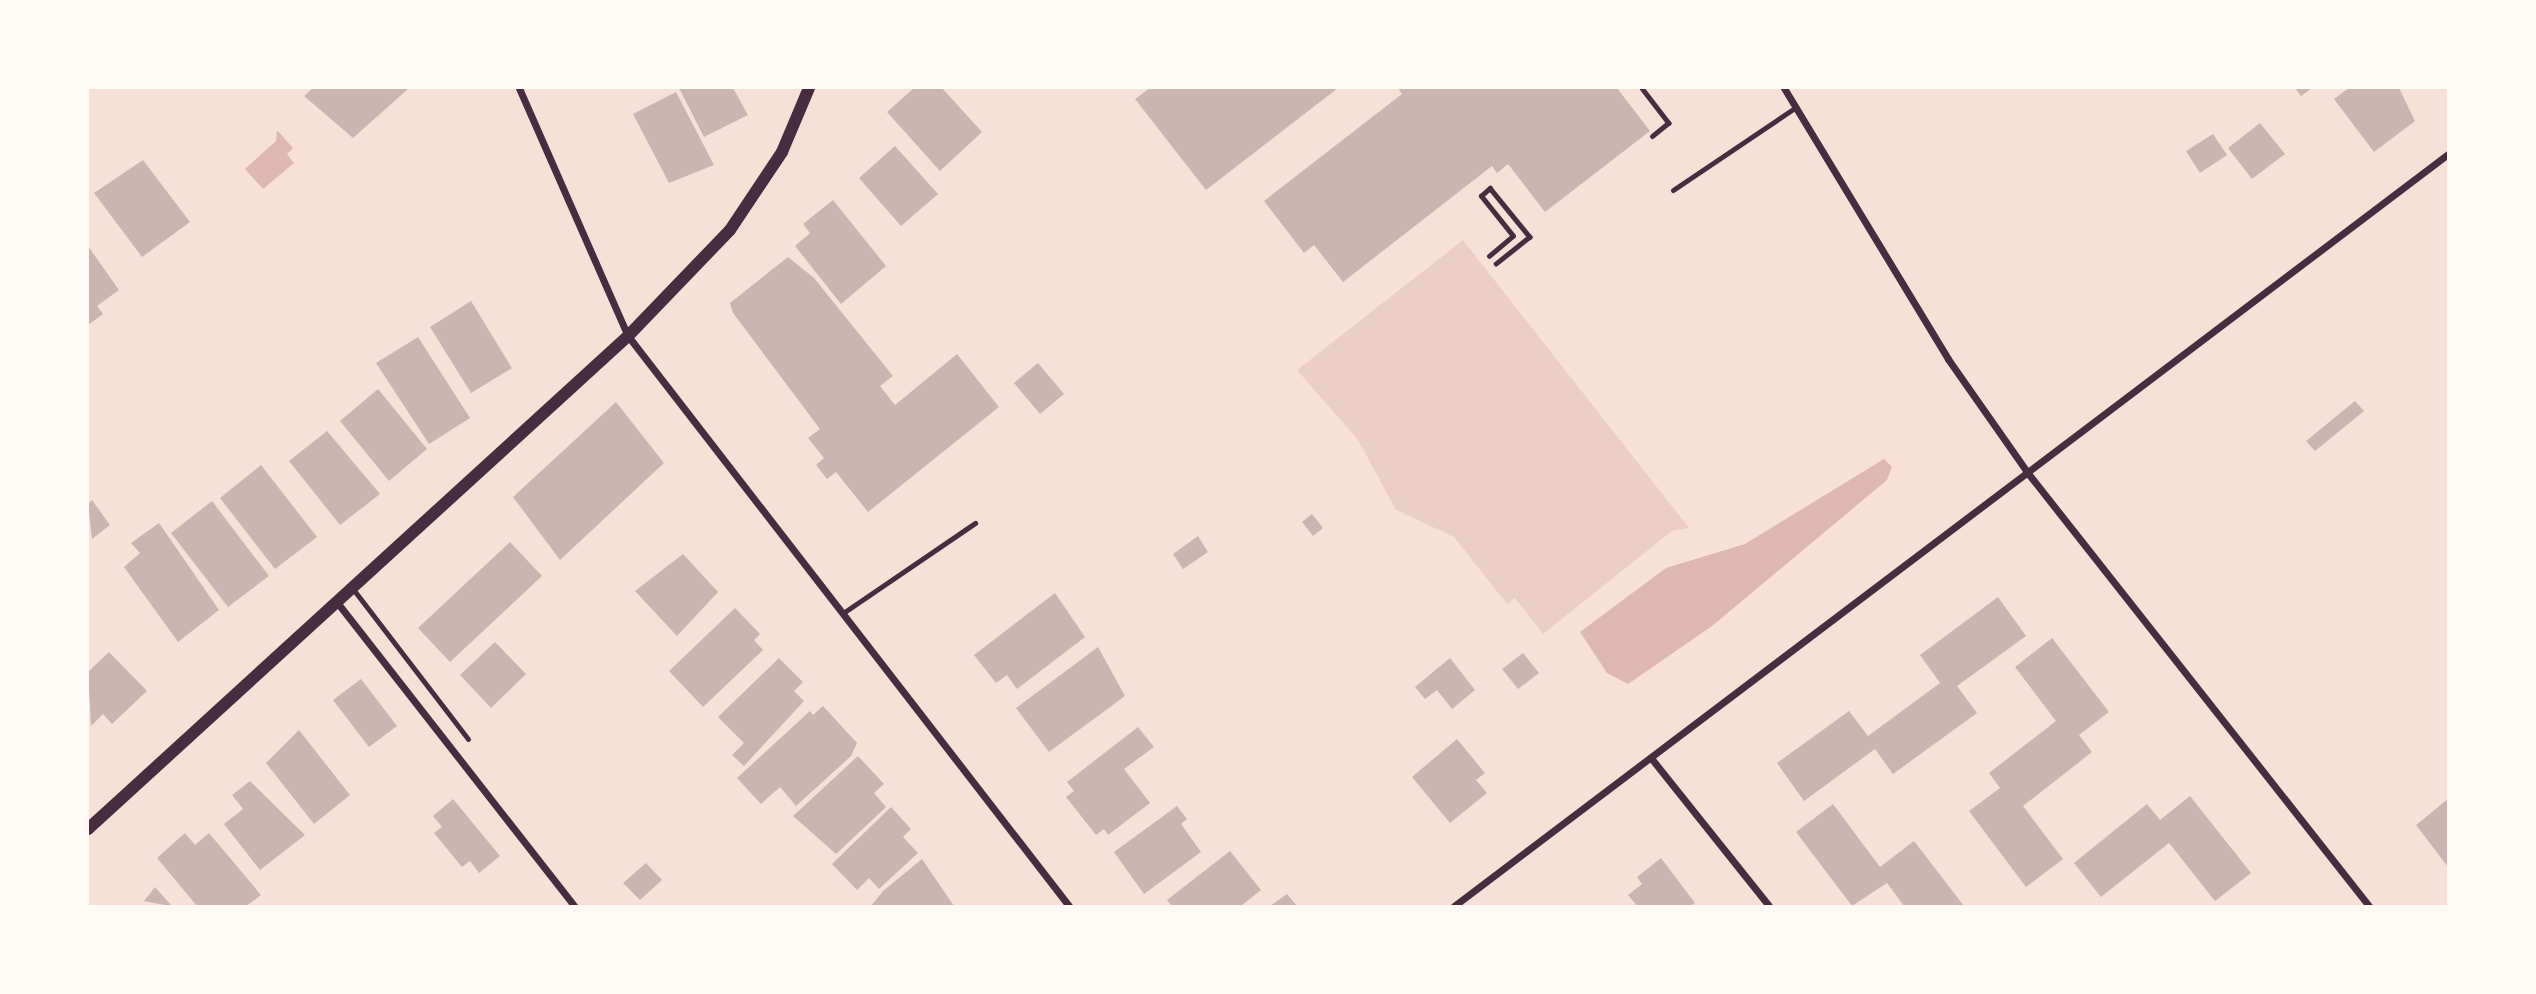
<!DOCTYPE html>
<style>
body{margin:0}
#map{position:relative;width:2536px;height:994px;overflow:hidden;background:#f7e1d7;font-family:Helvetica,sans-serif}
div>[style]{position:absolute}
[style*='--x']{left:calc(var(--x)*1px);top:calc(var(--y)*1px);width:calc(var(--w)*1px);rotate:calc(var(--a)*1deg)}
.green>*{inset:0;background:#ebcfc5}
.water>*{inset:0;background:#dcb8b0}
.building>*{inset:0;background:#ccb4b1}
.path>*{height:4.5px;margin:-2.25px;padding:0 2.25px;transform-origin:2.25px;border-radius:2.25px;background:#4a2c40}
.service>*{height:5px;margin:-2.5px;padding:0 2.5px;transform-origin:2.5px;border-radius:2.5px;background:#4a2c40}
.minor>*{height:7px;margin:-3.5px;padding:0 3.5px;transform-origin:3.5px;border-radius:3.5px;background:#4a2c40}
.tertiary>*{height:12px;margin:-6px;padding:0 6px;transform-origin:6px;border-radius:6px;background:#4a2c40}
span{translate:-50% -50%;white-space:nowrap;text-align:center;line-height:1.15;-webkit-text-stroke:5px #fffaf5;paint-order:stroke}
.frame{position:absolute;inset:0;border:89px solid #fffaf5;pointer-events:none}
</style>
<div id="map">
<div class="green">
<div style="clip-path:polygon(1463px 240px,1689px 528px,1672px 531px,1543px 634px,1515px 598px,1507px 604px,1454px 537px,1396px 510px,1358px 440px,1297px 370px)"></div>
</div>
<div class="water">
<div style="clip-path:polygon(277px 130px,293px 148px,287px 154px,294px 163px,263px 189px,245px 169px,276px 141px)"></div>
<div style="clip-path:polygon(1884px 459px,1892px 467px,1887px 480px,1712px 626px,1628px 684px,1607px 673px,1580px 632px,1666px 568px,1745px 544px)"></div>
</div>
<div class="building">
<div style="clip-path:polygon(313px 88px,409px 88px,353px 138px,304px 96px)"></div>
<div style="clip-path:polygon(679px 88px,733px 88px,748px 115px,704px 137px)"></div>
<div style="clip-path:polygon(914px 88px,942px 88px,982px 132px,940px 171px,887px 112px)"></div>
<div style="clip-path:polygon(1150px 88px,1338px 88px,1206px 190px,1135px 99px)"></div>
<div style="clip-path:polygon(1398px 88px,1617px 88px,1650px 131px,1545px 212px,1508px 164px,1497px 173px,1492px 166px,1343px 282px,1314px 245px,1304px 253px,1264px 201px,1402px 94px)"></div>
<div style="clip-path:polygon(2295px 88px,2312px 88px,2301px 96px)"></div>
<div style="clip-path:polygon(2349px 88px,2399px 88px,2415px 121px,2374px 152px,2334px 99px)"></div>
<div style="clip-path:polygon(676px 92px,714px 165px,669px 183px,633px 114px)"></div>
<div style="clip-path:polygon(2260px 123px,2285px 154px,2252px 179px,2228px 148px)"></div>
<div style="clip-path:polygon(2213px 134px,2227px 155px,2200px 173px,2186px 151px)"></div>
<div style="clip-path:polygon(895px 146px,938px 194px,901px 226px,859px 178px)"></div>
<div style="clip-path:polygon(143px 160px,190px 222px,142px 257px,94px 193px)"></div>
<div style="clip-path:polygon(833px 200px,886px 266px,841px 304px,795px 246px,810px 233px,803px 224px)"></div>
<div style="clip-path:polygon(88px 246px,119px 290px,97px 306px,103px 314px,88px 325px)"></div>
<div style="clip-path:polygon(788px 257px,814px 278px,893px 376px,880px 386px,895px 405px,957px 354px,999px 407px,868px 512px,836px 472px,827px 479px,816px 465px,824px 458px,808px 438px,820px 429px,733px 313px,730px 303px)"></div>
<div style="clip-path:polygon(471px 301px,512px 368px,471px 393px,430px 327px)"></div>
<div style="clip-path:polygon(418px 337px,470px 418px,429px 444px,376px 363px)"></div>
<div style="clip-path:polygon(1038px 363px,1064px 394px,1040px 414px,1014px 383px)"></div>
<div style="clip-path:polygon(378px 389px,427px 449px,389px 481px,340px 421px)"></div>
<div style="clip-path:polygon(2355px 401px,2364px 411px,2315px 451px,2306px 441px)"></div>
<div style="clip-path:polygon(616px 402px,664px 463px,560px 560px,513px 497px)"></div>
<div style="clip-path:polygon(327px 431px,380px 494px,340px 525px,289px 461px)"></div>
<div style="clip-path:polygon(261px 465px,317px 537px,275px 569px,220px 498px)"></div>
<div style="clip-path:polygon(92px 500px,110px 525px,92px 539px,88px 504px)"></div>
<div style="clip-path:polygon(212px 501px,269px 576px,228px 607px,171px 533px)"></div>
<div style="clip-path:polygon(1312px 514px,1323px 528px,1313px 536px,1302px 522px)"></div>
<div style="clip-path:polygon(159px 523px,219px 610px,178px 642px,124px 567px,140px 553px,131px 543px)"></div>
<div style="clip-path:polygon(1198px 536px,1208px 552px,1183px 569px,1173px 554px)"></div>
<div style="clip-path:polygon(510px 542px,542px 576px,450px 662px,418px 628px)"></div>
<div style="clip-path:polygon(683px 554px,718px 592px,677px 636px,635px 591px)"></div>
<div style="clip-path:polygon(1055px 593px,1085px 637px,1017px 689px,1007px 675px,996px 683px,974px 655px)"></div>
<div style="clip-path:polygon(1998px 597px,2026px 636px,1957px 686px,1977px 713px,1893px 774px,1875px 749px,1804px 801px,1777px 763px,1849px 711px,1868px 736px,1940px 683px,1920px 655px)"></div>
<div style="clip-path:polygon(735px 608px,760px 634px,754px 640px,763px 650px,703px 707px,669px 671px)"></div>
<div style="clip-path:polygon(2052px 638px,2109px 712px,2079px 735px,2092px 752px,2023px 806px,2063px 859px,2026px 887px,1969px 811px,2000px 788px,1989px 773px,2056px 721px,2015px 667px)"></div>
<div style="clip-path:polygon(495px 642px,526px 674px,491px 708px,460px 675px)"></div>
<div style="clip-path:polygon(1098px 647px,1125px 696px,1049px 752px,1016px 708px)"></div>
<div style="clip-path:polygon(109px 652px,147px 691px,112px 724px,103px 714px,91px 726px,88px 672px)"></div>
<div style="clip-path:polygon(1523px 653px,1539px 673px,1518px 689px,1502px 669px)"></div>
<div style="clip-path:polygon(779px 658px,803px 682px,794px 691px,804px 701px,744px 766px,732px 755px,744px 743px,718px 717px)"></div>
<div style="clip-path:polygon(1450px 658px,1475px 690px,1452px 709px,1437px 690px,1425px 699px,1415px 687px)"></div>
<div style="clip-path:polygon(361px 679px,397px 726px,369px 747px,333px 700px)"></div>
<div style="clip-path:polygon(823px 706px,857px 743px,851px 756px,796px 806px,780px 787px,761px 804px,737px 778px,810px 711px,813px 715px)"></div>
<div style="clip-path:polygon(1138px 727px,1154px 747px,1124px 769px,1150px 803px,1108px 835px,1104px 829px,1096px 835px,1066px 797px,1074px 791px,1067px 782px)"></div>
<div style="clip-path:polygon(299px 730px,350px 795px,314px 824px,266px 763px)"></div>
<div style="clip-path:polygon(1457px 739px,1485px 773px,1476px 780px,1487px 793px,1450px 823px,1412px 777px)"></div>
<div style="clip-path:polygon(858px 756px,884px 784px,874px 793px,886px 807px,836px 854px,793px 816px)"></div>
<div style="clip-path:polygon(250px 781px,305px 835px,260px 870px,224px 824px,243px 809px,232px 795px)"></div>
<div style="clip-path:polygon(2190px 796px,2251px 873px,2215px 901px,2169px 843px,2101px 897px,2074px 863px,2147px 804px,2160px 820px)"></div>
<div style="clip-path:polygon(453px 799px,500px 856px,479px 873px,470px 861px,462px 867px,434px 833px,442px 827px,433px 816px)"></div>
<div style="clip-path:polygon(2448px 799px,2448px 867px,2416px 825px)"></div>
<div style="clip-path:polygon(1833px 804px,1880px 867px,1914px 841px,1964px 906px,1904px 906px,1887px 883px,1852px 906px,1796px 832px)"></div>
<div style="clip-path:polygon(1177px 806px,1187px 819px,1181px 824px,1201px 852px,1144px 894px,1114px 852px)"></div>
<div style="clip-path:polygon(891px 807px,911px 829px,903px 837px,918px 853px,879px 889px,869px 878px,857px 890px,832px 864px)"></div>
<div style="clip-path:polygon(185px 833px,195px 845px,209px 833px,261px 895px,246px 906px,197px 906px,157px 858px)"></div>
<div style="clip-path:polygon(1230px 851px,1261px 890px,1241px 906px,1172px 906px,1167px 900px)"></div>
<div style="clip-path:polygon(1661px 858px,1695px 903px,1690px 906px,1637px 906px,1628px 895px,1642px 884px,1637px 877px)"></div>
<div style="clip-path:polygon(922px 859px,954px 906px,871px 906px,883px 891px)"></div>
<div style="clip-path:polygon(646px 863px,662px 880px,640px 900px,623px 883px)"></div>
<div style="clip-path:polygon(155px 887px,171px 905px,170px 906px,144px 901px)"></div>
<div style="clip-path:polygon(1287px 894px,1297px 906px,1270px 906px)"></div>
</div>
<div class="path">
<div style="--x:1642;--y:88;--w:44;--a:52.4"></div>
<div style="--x:1669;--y:123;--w:21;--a:141"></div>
<div style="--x:1489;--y:256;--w:31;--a:-40"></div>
<div style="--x:1513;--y:236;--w:51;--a:-128.7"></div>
<div style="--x:1481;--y:196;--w:12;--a:-42"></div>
<div style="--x:1490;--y:188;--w:63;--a:50.8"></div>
<div style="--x:1530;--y:237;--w:43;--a:141.5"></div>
</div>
<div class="service">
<div style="--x:1673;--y:190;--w:148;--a:-34"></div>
<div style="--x:353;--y:589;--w:189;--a:52.5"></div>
<div style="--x:843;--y:613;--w:160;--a:-34.3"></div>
</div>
<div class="minor">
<div style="--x:519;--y:88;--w:271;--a:66.3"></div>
<div style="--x:628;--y:336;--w:721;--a:52.27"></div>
<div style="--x:1784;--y:88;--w:317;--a:58.8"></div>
<div style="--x:1948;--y:359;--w:138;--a:55"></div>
<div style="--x:2027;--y:472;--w:553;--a:51.76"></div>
<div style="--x:336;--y:601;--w:387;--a:52"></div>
<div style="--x:1651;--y:758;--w:189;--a:51.4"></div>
<div style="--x:1454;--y:906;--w:1246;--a:-37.11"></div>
</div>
<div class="tertiary">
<div style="--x:88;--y:829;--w:731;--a:-42.39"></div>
<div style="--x:628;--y:336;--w:147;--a:-46.1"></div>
<div style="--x:730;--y:230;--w:94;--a:-56.3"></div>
<div style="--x:782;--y:152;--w:69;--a:-67.1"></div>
</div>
<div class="frame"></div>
</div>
